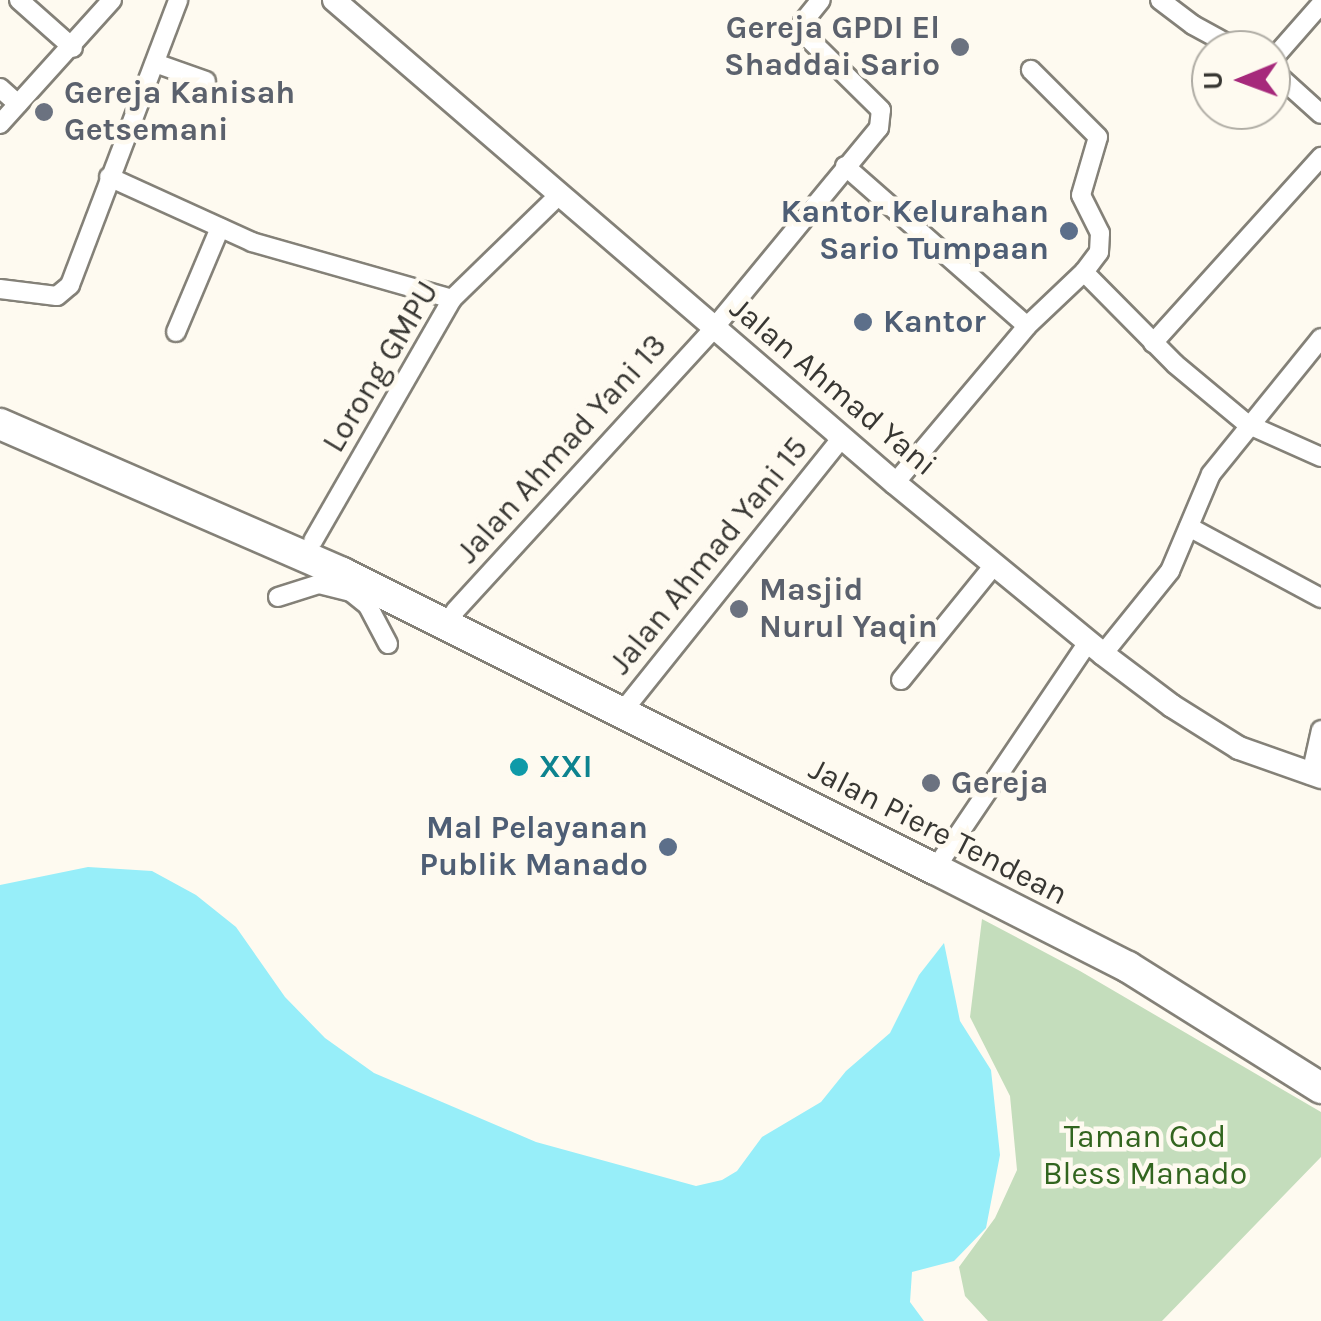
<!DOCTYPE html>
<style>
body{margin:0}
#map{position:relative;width:1321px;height:1321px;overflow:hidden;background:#fefaf0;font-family:Karla,sans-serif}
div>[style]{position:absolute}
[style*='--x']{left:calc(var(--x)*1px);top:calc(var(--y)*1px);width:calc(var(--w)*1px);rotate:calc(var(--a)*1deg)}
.green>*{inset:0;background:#c4ddbc}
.water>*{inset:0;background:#97eef9}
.roads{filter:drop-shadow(2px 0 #848178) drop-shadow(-2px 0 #848178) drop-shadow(0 2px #848178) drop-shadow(0 -2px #848178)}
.street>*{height:18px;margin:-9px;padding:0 9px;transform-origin:9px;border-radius:9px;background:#fff}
.secondary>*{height:22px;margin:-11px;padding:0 11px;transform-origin:11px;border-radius:11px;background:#fff}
.highway>*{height:30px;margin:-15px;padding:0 15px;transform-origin:15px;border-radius:15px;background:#fff}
.dots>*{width:28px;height:28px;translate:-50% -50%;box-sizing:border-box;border:5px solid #fefaf0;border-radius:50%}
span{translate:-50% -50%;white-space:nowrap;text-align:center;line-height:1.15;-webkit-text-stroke:9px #fefaf0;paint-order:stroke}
.worship-label{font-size:32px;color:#5b616d;font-weight:700}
.right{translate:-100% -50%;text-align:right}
.left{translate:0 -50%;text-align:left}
.service-label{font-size:32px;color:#4e5e75;font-weight:700}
.street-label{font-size:32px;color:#383733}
.culture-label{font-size:32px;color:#0d838f;font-weight:700}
.park-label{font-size:32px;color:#32651f}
.north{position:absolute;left:1191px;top:30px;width:100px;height:100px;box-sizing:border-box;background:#fefaf0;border:2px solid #afaca4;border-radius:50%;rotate:269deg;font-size:28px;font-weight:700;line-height:40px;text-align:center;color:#383733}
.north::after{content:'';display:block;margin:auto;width:35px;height:45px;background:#a6297b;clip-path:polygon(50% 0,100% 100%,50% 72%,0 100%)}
</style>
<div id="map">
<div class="green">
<div style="clip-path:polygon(982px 919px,1080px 971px,1321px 1112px,1321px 1157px,1162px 1321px,988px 1321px,965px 1296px,959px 1267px,995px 1218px,1017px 1170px,1010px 1096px,970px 1017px)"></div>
</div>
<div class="water">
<div style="clip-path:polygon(88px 867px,152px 871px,196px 895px,236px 927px,285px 997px,325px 1038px,374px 1073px,536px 1142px,696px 1186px,722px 1180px,737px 1171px,762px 1137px,821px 1102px,846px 1071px,890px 1033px,919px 975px,944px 943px,960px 1021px,991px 1070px,1000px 1155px,986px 1228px,954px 1261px,912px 1272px,910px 1302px,924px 1321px,0 1321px,0 885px)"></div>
</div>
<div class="roads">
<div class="street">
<div style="--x:19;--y:0;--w:72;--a:41.6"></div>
<div style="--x:1160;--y:0;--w:41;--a:37.1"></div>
<div style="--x:1193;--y:25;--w:52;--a:28.5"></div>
<div style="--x:1271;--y:61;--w:76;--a:-48.7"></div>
<div style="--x:155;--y:63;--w:54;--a:19.4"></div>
<div style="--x:1271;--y:69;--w:67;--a:42"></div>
<div style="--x:0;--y:88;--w:24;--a:42"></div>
<div style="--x:0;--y:124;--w:167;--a:-47.9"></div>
<div style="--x:845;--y:166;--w:242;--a:41.3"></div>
<div style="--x:109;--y:177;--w:157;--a:24.4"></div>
<div style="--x:252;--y:242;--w:208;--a:15.9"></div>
<div style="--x:1084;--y:272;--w:129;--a:45.3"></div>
<div style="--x:1175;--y:364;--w:94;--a:39.8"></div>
<div style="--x:1247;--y:424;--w:81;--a:24"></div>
<div style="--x:0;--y:289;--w:57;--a:7"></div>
<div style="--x:57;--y:296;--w:17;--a:-40"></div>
<div style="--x:70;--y:285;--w:305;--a:-69.2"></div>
<div style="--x:176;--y:332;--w:113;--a:-67.1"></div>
<div style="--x:1153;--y:343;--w:251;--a:-47.9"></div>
<div style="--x:895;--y:483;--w:205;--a:-49.9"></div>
<div style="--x:1027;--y:326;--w:79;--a:-43.5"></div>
<div style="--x:1084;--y:272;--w:25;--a:-53"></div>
<div style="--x:1099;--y:252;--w:19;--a:-87"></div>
<div style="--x:1100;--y:233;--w:42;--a:-116.6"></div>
<div style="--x:1081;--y:195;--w:60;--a:-73.7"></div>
<div style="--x:1098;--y:137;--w:95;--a:-135"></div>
<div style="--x:1189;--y:527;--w:150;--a:28.3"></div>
<div style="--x:313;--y:541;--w:279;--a:-60.1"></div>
<div style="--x:452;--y:299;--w:151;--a:-44.2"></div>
<div style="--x:278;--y:597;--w:43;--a:-17.6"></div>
<div style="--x:319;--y:584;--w:33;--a:14"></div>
<div style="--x:351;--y:592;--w:22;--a:39"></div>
<div style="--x:368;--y:606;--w:43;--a:62.2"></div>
<div style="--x:455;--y:611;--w:384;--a:-47.5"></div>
<div style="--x:714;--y:328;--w:259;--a:-50.5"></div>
<div style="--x:879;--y:128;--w:18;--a:-84"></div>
<div style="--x:881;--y:110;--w:111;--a:-135.4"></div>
<div style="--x:802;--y:32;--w:10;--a:-84"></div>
<div style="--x:803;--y:22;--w:28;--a:-51"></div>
<div style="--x:1103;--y:654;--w:107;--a:-51.1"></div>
<div style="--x:1170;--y:571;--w:105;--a:-67.1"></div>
<div style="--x:1211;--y:474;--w:175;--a:-51"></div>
<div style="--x:901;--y:680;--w:148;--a:-51"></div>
<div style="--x:622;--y:712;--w:352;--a:-51.3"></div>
<div style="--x:1311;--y:775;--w:46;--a:-77.5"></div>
<div style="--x:935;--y:869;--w:275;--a:-56"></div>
</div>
<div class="secondary">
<div style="--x:334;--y:0;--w:740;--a:40.73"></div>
<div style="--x:895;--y:483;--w:269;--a:39.4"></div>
<div style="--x:1103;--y:654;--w:86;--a:37"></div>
<div style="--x:1172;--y:706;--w:79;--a:32.1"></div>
<div style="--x:1239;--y:748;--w:87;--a:19.5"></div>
</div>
<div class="highway">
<div style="--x:0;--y:424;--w:373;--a:23.5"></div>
<div style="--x:342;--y:573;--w:663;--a:26.53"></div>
<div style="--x:935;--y:869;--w:216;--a:26.9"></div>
<div style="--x:1128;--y:967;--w:228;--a:32.1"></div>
</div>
</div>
<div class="dots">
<div style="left:960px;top:47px;background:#6b7280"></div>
<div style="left:44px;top:112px;background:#6b7280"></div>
<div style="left:1069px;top:231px;background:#5c6f8a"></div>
<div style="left:863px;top:322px;background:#5c6f8a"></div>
<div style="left:739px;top:609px;background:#6b7280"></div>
<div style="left:519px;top:767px;background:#0f9aa8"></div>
<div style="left:931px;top:783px;background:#6b7280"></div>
<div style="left:668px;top:847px;background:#5c6f8a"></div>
</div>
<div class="worship-label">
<span class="right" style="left:940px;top:47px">Gereja GPDI El<br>Shaddai Sario</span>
<span class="left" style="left:64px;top:112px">Gereja Kanisah<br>Getsemani</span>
<span class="left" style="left:759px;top:609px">Masjid<br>Nurul Yaqin</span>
<span class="left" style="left:951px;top:783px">Gereja</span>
</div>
<div class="service-label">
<span class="right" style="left:1049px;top:231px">Kantor Kelurahan<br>Sario Tumpaan</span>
<span class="left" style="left:883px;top:322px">Kantor</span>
<span class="right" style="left:648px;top:847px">Mal Pelayanan<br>Publik Manado</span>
</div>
<div class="street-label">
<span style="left:381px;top:367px;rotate:-59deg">Lorong GMPU</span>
<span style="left:833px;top:387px;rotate:40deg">Jalan Ahmad Yani</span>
<span style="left:562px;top:449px;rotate:-48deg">Jalan Ahmad Yani 13</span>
<span style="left:709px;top:556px;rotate:-51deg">Jalan Ahmad Yani 15</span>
<span style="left:938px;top:832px;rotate:27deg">Jalan Piere Tendean</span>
</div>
<div class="culture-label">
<span class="left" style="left:539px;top:767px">XXI</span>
</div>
<div class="park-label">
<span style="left:1145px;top:1156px">Taman God<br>Bless Manado</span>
</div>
<div class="north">U</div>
</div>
